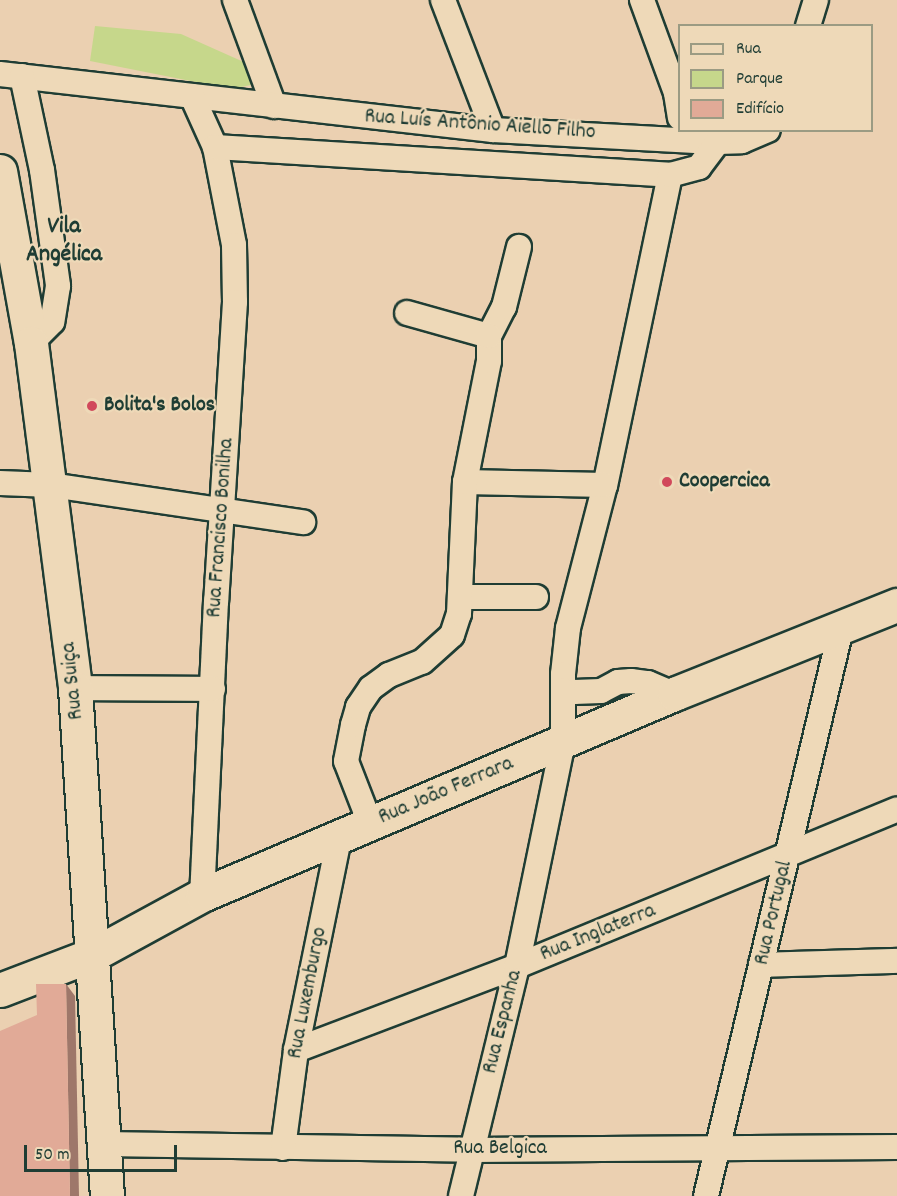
<!DOCTYPE html>
<meta charset="utf-8">
<style>
body{margin:0}
#map{position:relative;width:897px;height:1196px;overflow:hidden;background:#ebd0b1;font-family:Dekko,sans-serif}
div>[style]{position:absolute}
[style*='--x']{left:calc(var(--x)*1px);top:calc(var(--y)*1px);width:calc(var(--w)*1px);rotate:calc(var(--a)*1deg)}
.green>*{inset:0;background:#c6d78b}
.roads{filter:drop-shadow(2px 0 #1f3d34) drop-shadow(-2px 0 #1f3d34) drop-shadow(0 2px #1f3d34) drop-shadow(0 -2px #1f3d34)}
.street>*{height:24px;margin:-12px;padding:0 12px;transform-origin:12px;border-radius:12px;background:#eed9b8}
.secondary>*{height:33px;margin:-16.5px;padding:0 16.5px;transform-origin:16.5px;border-radius:16.5px;background:#eed9b8}
.primary>*{height:33px;margin:-16.5px;padding:0 16.5px;transform-origin:16.5px;border-radius:16.5px;background:#eed9b8}
.shaded-wall>*{inset:0;background:#9e776a}
.building>*{inset:0;background:#e1aa97}
.dots>*{width:16px;height:16px;translate:-50% -50%;box-sizing:border-box;border:3px solid #eed9b8;border-radius:50%}
span{translate:-50% -50%;white-space:nowrap;text-align:center;line-height:1.15;-webkit-text-stroke:4.5px #eed9b8;paint-order:stroke}
.street-label{font-size:22px;color:#1f3d34}
.poi-label{font-size:22px;color:#1f3d34;font-weight:700}
.left{translate:0 -50%;text-align:left}
.neighbourhood-label{font-size:24px;color:#1f3d34;font-weight:700}
.legend{position:absolute;left:678px;top:24px;width:195px;height:108px;box-sizing:border-box;background:#eed9b8;border:2px solid #9b9b83;margin:0;padding:8px 10px;list-style:none;font-size:18px;color:#1f3d34}
.legend li{display:flex;align-items:center;gap:12px;height:30px}
.legend b{width:30px;border:2px solid #9b9b83}
.scale{position:absolute;left:24px;top:1145px;width:153px;height:27px;box-sizing:border-box;border:3px solid #1f3d34;border-top:0;padding-left:8px;font-size:18px;line-height:21px;white-space:nowrap;color:#1f3d34;-webkit-text-stroke:4px #eed9b8;paint-order:stroke}
</style>
<div id="map">
<div class="green">
<div style="clip-path:polygon(95px 26px,181px 34px,257px 68px,257px 79px,251px 85px,231px 89px,90px 61px)"></div>
</div>
<div class="roads">
<div class="street">
<div style="--x:235;--y:0;--w:113;--a:69.8"></div>
<div style="--x:443;--y:0;--w:139;--a:69"></div>
<div style="--x:642;--y:0;--w:99;--a:69.9"></div>
<div style="--x:676;--y:93;--w:25;--a:81"></div>
<div style="--x:808;--y:26;--w:27;--a:-73"></div>
<div style="--x:0;--y:74;--w:496;--a:6.5"></div>
<div style="--x:493;--y:130;--w:225;--a:3.1"></div>
<div style="--x:718;--y:142;--w:24;--a:-2"></div>
<div style="--x:742;--y:141;--w:28;--a:-23"></div>
<div style="--x:22;--y:76;--w:96;--a:78"></div>
<div style="--x:42;--y:170;--w:117;--a:82.1"></div>
<div style="--x:58;--y:286;--w:36;--a:99"></div>
<div style="--x:52;--y:322;--w:30;--a:135"></div>
<div style="--x:192;--y:96;--w:56;--a:65.7"></div>
<div style="--x:215;--y:147;--w:100;--a:79"></div>
<div style="--x:234;--y:245;--w:57;--a:89"></div>
<div style="--x:235;--y:302;--w:300;--a:93.6"></div>
<div style="--x:216;--y:601;--w:294;--a:92.7"></div>
<div style="--x:215;--y:147;--w:456;--a:3.5"></div>
<div style="--x:670;--y:175;--w:317;--a:101.8"></div>
<div style="--x:605;--y:485;--w:148;--a:104.5"></div>
<div style="--x:568;--y:628;--w:46;--a:96.2"></div>
<div style="--x:563;--y:674;--w:16;--a:90"></div>
<div style="--x:563;--y:690;--w:11;--a:10"></div>
<div style="--x:574;--y:692;--w:27;--a:-2"></div>
<div style="--x:601;--y:691;--w:19;--a:-28"></div>
<div style="--x:618;--y:682;--w:13;--a:-4"></div>
<div style="--x:631;--y:681;--w:17;--a:7"></div>
<div style="--x:648;--y:683;--w:28;--a:23"></div>
<div style="--x:670;--y:175;--w:30;--a:-15"></div>
<div style="--x:699;--y:167;--w:31;--a:-53"></div>
<div style="--x:489;--y:336;--w:33;--a:-63"></div>
<div style="--x:504;--y:307;--w:62;--a:-76"></div>
<div style="--x:465;--y:482;--w:140;--a:1.2"></div>
<div style="--x:0;--y:483;--w:51;--a:2.2"></div>
<div style="--x:51;--y:485;--w:255;--a:8.4"></div>
<div style="--x:460;--y:597;--w:76;--a:0"></div>
<div style="--x:75;--y:688;--w:138;--a:0.4"></div>
<div style="--x:370;--y:823;--w:66;--a:-111.2"></div>
<div style="--x:346;--y:761;--w:37;--a:-79"></div>
<div style="--x:353;--y:725;--w:19;--a:-74"></div>
<div style="--x:358;--y:707;--w:23;--a:-56"></div>
<div style="--x:371;--y:688;--w:22;--a:-36"></div>
<div style="--x:389;--y:675;--w:35;--a:-22"></div>
<div style="--x:422;--y:662;--w:40;--a:-42"></div>
<div style="--x:452;--y:635;--w:22;--a:-72"></div>
<div style="--x:459;--y:614;--w:132;--a:-87.4"></div>
<div style="--x:465;--y:482;--w:123;--a:-78.8"></div>
<div style="--x:489;--y:361;--w:25;--a:-90"></div>
<div style="--x:489;--y:336;--w:85;--a:-164.3"></div>
<div style="--x:761;--y:965;--w:136;--a:-1.7"></div>
<div style="--x:296;--y:1050;--w:236;--a:-20.8"></div>
<div style="--x:517;--y:966;--w:411;--a:-22.4"></div>
<div style="--x:104;--y:1144;--w:368;--a:0.9"></div>
<div style="--x:472;--y:1150;--w:425;--a:-0.4"></div>
<div style="--x:283;--y:1148;--w:99;--a:-82.4"></div>
<div style="--x:296;--y:1050;--w:216;--a:-78.5"></div>
<div style="--x:461;--y:1196;--w:237;--a:-76.3"></div>
<div style="--x:517;--y:966;--w:230;--a:-78.4"></div>
<div style="--x:563;--y:741;--w:51;--a:-90"></div>
<div style="--x:706;--y:1196;--w:583;--a:-76.61"></div>
</div>
<div class="secondary">
<div style="--x:0;--y:990;--w:101;--a:-21"></div>
<div style="--x:94;--y:954;--w:123;--a:-28.6"></div>
<div style="--x:202;--y:895;--w:513;--a:-23.07"></div>
<div style="--x:674;--y:694;--w:240;--a:-21.8"></div>
</div>
<div class="primary">
<div style="--x:0;--y:171;--w:175;--a:79.8"></div>
<div style="--x:31;--y:343;--w:348;--a:82.7"></div>
<div style="--x:75;--y:688;--w:509;--a:86.4"></div>
</div>
</div>
<div class="shaded-wall">
<div style="clip-path:polygon(66px 984px,75px 996px,79px 1196px,70px 1196px)"></div>
</div>
<div class="building">
<div style="clip-path:polygon(36px 984px,66px 984px,70px 1196px,0 1196px,0 1031px,37px 1015px)"></div>
</div>
<div class="dots">
<div style="left:92px;top:406px;background:#d1495b"></div>
<div style="left:667px;top:482px;background:#d1495b"></div>
</div>
<div class="street-label">
<span style="left:480px;top:125px;rotate:4deg">Rua Luís Antônio Aiello Filho</span>
<span style="left:221px;top:528px;rotate:-86deg">Rua Francisco Bonilha</span>
<span style="left:73px;top:681px;rotate:-96deg">Rua Suiça</span>
<span style="left:446px;top:791px;rotate:-23deg">Rua João Ferrara</span>
<span style="left:774px;top:913px;rotate:-77deg">Rua Portugal</span>
<span style="left:598px;top:933px;rotate:-22deg">Rua Inglaterra</span>
<span style="left:308px;top:993px;rotate:-79deg">Rua Luxemburgo</span>
<span style="left:503px;top:1022px;rotate:-76deg">Rua Espanha</span>
<span style="left:500px;top:1149px">Rua Belgica</span>
</div>
<div class="poi-label">
<span class="left" style="left:104px;top:406px">Bolita's Bolos</span>
<span class="left" style="left:679px;top:482px">Coopercica</span>
</div>
<div class="neighbourhood-label">
<span style="left:64px;top:242px">Vila<br>Angélica</span>
</div>
<ul class="legend">
<li><b style="height:8px;background:#eed9b8"></b>Rua</li>
<li><b style="height:16px;background:#c6d78b"></b>Parque</li>
<li><b style="height:16px;background:#e1aa97"></b>Edifício</li>
</ul>
<div class="scale">50 m</div>
</div>
